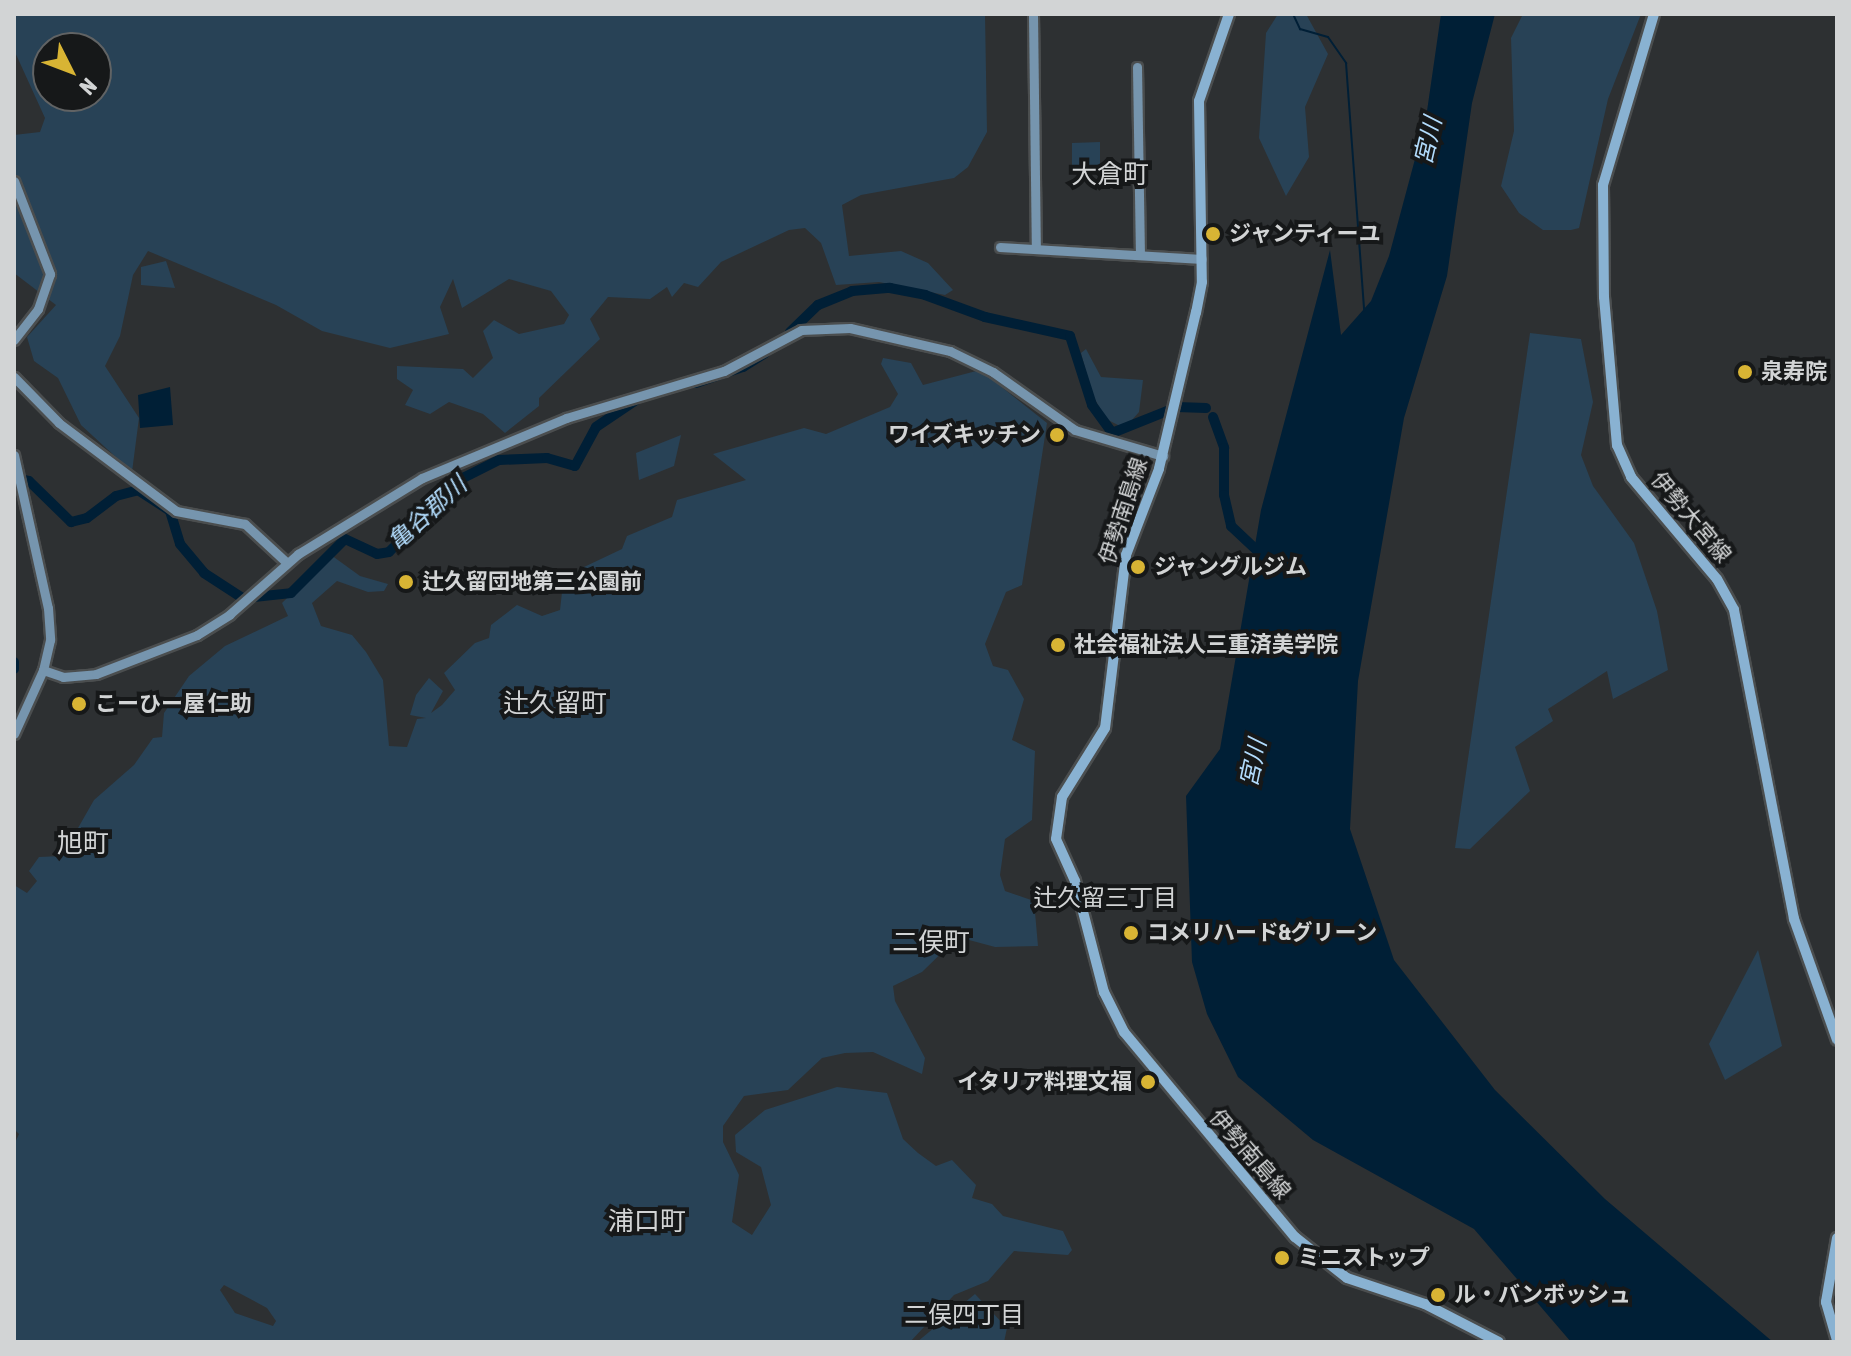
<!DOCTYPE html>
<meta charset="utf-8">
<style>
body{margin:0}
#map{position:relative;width:1851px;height:1356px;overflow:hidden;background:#2d3032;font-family:"Asap Condensed","Noto Sans JP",sans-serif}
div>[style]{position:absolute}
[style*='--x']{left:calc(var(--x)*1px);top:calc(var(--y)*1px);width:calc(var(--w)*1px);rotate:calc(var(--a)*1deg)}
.green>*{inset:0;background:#284256}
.water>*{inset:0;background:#001f36}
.stream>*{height:2px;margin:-1px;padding:0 1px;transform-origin:1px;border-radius:1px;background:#001f36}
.river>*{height:10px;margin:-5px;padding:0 5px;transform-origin:5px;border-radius:5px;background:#001f36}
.roads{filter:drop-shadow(2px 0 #4b4e4f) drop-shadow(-2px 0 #4b4e4f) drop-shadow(0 2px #4b4e4f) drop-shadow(0 -2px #4b4e4f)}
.secondary>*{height:9px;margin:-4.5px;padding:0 4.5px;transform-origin:4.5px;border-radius:4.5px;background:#7695ae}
.primary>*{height:10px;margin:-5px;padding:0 5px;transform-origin:5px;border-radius:5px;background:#89b2d2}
.dots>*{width:22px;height:22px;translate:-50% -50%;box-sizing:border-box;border:4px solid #161819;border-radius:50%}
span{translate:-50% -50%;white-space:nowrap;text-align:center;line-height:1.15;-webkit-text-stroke:8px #161819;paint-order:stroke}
.poi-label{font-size:22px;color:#d2d4d5;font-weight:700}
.left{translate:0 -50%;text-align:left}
.right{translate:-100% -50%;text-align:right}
.street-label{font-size:22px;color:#d2d4d5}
.water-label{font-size:24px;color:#b2dcfd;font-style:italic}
.neighbourhood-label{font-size:24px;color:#d2d4d5}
.quarter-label{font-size:26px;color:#d2d4d5}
.frame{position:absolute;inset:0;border:16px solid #d2d4d5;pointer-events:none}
.north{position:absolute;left:32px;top:32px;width:80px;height:80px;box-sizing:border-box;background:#161819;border:2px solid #616364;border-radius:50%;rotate:132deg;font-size:22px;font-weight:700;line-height:32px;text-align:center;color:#d2d4d5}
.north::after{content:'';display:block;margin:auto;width:28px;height:36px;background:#d8b434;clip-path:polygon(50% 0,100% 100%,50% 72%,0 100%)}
</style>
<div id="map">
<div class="green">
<div style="clip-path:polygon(evenodd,14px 14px,985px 14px,987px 132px,968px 167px,954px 178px,861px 195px,842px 205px,849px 256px,901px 251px,928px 263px,953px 290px,945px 295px,879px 282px,836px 285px,821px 243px,805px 228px,789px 230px,721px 262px,698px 287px,684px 283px,672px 297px,667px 287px,650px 299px,608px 297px,590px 319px,600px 339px,539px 398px,539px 406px,505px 433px,483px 414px,449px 402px,430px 414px,405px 405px,413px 390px,397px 379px,397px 366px,463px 369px,473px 378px,493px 358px,483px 331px,494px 320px,519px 334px,564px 324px,569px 315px,551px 291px,509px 279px,462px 308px,453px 279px,440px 307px,449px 334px,390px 348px,322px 331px,276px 305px,148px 251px,133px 275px,120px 336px,105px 366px,139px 418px,132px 472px,81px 425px,58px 378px,34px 361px,27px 337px,56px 305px,14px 273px,14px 135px,40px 132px,45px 118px,14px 50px,14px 14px,48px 48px,96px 48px,96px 96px,48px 96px,48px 48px)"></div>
<div style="clip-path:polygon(1278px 14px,1306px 14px,1328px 54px,1305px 107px,1309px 157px,1286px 196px,1259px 138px,1266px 33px)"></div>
<div style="clip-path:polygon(1523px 14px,1641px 14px,1608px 99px,1579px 228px,1571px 230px,1543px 230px,1519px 213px,1501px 186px,1514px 131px,1511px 38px)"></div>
<div style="clip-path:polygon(1100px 142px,1100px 168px,1072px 169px,1072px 143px)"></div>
<div style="clip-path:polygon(166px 261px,175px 288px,141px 285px,141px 267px)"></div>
<div style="clip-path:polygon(1530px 333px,1581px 339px,1593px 402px,1581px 455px,1593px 486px,1634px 543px,1657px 611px,1668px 670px,1613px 699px,1607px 671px,1548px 709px,1553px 721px,1515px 747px,1530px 791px,1470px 849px,1455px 848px)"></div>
<div style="clip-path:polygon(1086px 349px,1101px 377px,1143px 380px,1139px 412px,1132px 420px,1120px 426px,1106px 419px,1092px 394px,1081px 353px)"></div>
<div style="clip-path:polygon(evenodd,883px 358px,911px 363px,923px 385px,980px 370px,1047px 423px,1022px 585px,1006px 592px,985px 644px,993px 666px,1008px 670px,1024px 699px,1012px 740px,1035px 751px,1032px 820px,1005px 839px,1000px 875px,1005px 891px,1034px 901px,1038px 946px,995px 947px,958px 937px,922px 972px,893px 986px,895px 1001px,925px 1058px,922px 1074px,873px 1052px,845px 1053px,822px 1058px,788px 1090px,744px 1096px,723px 1126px,723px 1142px,739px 1175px,732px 1222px,752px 1235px,771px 1205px,761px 1167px,736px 1152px,735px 1135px,765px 1110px,837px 1087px,887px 1093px,903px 1139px,918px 1153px,936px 1166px,952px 1160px,976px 1185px,972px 1198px,992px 1204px,1003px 1216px,1063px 1231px,1072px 1250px,1068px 1255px,1014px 1251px,988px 1281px,954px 1295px,910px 1342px,14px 1342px,14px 1145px,19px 1134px,14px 1129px,14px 885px,27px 893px,37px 881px,29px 871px,39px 857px,62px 856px,94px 800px,134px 765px,153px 738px,162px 737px,164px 713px,189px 676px,225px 646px,288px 616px,282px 603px,331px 555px,360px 576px,388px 584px,384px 591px,368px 592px,337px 581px,312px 603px,321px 626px,352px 635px,366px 652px,383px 680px,389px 746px,407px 747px,417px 719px,426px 718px,410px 715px,416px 695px,429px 678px,443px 691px,431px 713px,442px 705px,455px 690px,444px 673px,475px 643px,489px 638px,491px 625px,517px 605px,542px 616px,560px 610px,562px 592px,580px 583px,584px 567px,622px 549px,627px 536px,672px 517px,677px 500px,746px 480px,713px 454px,804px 428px,826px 434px,890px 407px,898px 394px,881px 364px,883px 358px,224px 1285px,267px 1308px,276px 1321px,273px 1326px,235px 1313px,220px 1290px,224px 1285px)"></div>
<div style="clip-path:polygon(681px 435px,674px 466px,639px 480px,636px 453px)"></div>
<div style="clip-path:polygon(1758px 950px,1782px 1046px,1725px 1080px,1709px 1044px)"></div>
<div style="clip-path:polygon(975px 1294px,1007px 1328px,1004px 1342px,917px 1342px)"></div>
</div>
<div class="water">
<div style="clip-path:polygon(1441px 14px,1495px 14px,1472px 103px,1447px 276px,1404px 418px,1358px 681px,1350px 829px,1394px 960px,1495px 1090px,1605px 1199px,1773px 1342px,1571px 1342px,1474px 1229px,1313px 1140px,1238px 1077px,1207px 1014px,1192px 962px,1186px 796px,1220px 749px,1261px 510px,1330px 250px,1341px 335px,1371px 301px,1389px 256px,1426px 118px)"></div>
<div style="clip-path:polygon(170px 387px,173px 425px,140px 428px,138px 395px)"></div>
</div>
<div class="stream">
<div style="--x:1293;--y:14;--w:17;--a:65"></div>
<div style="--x:1300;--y:29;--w:29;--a:16"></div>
<div style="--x:1328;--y:37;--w:32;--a:55"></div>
<div style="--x:1346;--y:63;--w:248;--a:85.8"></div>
</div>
<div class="river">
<div style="--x:790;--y:332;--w:39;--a:-44"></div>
<div style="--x:818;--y:305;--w:37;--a:-22"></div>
<div style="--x:852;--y:291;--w:38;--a:-5"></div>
<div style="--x:890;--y:288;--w:36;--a:11"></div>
<div style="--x:925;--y:295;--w:64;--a:20.1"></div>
<div style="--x:985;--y:317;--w:87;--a:12.6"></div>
<div style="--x:1070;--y:336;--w:72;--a:72.3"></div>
<div style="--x:1092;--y:405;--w:34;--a:54"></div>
<div style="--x:1112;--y:433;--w:59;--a:-21.8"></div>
<div style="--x:696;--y:383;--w:50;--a:-18.8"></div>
<div style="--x:743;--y:367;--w:26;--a:-32"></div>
<div style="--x:1177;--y:407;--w:29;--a:2"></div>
<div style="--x:1213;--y:417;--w:33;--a:70"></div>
<div style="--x:1224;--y:448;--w:47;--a:90"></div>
<div style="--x:1224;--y:495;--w:32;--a:77"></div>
<div style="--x:1231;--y:526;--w:44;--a:43.2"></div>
<div style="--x:14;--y:478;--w:15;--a:11"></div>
<div style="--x:29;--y:481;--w:59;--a:44.3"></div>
<div style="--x:71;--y:522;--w:16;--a:-14"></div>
<div style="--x:87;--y:518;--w:36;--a:-37"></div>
<div style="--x:116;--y:496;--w:23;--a:-15"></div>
<div style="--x:138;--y:490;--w:38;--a:33"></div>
<div style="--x:170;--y:511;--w:34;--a:73"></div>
<div style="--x:180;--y:544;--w:38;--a:50"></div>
<div style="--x:204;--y:573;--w:44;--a:33"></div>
<div style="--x:254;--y:597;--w:37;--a:-6"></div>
<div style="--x:291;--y:593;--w:76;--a:-45"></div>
<div style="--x:345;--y:539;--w:35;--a:25"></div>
<div style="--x:377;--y:554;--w:12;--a:-9"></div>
<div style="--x:389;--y:552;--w:105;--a:-45"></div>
<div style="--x:463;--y:478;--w:40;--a:-26.6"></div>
<div style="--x:499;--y:460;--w:48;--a:-2.4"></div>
<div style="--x:547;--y:458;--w:29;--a:16"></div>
<div style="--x:575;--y:466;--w:44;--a:-61.7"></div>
<div style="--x:596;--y:427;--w:55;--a:-34"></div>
<div style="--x:14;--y:662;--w:7;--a:90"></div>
</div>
<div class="roads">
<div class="secondary">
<div style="--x:1033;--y:14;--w:235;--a:89.3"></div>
<div style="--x:1137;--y:67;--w:188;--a:89.1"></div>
<div style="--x:14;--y:181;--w:100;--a:68.8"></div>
<div style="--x:50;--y:274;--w:37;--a:109"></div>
<div style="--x:38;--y:309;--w:39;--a:128"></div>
<div style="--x:1000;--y:247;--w:202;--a:3.4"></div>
<div style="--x:14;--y:377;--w:64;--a:45.6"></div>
<div style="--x:59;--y:423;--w:146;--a:36.9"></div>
<div style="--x:176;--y:511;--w:70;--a:10.7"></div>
<div style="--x:245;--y:524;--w:56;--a:42.8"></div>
<div style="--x:14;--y:455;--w:157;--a:77.5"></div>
<div style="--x:48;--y:608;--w:32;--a:86"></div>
<div style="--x:50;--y:640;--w:31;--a:103"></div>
<div style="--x:43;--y:670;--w:70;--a:114.4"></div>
<div style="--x:43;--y:670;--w:21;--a:19"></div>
<div style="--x:63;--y:677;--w:33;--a:-5"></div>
<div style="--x:96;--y:674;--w:108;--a:-21.1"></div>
<div style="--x:197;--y:635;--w:39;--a:-32"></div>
<div style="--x:230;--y:614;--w:91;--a:-41.4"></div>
<div style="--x:298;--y:554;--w:145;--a:-31.5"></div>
<div style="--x:422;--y:478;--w:156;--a:-22.6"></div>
<div style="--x:566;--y:418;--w:165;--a:-16.6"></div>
<div style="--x:724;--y:371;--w:87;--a:-28"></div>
<div style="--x:801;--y:330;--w:49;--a:-2.3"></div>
<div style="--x:850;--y:328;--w:103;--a:13"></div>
<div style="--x:950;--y:351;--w:48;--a:26"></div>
<div style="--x:993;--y:372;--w:100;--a:35.3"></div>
<div style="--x:1075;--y:430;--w:92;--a:16.5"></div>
</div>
<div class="primary">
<div style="--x:1229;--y:14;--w:92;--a:109"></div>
<div style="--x:1199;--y:101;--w:181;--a:89.1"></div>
<div style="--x:1202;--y:282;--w:31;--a:101"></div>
<div style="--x:1196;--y:312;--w:161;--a:103.3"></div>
<div style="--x:1159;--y:469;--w:92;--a:111"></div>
<div style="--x:1126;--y:555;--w:174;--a:96.9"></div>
<div style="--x:1105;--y:728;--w:81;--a:121.9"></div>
<div style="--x:1062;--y:797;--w:42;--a:98.1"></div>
<div style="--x:1056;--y:839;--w:46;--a:65.7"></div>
<div style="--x:1075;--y:881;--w:115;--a:75.4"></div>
<div style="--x:1104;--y:992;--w:45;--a:63.4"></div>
<div style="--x:1124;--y:1032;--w:267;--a:50.2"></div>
<div style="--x:1295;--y:1237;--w:66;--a:38.3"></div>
<div style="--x:1347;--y:1278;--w:82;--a:18.4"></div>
<div style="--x:1425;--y:1304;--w:83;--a:27.2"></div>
<div style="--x:1654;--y:14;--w:178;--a:106.6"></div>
<div style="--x:1603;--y:185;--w:112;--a:89.5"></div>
<div style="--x:1604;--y:297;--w:149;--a:85"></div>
<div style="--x:1617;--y:445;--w:35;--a:66"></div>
<div style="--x:1631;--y:477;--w:133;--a:49.9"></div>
<div style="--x:1717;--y:579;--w:35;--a:61"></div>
<div style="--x:1734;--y:610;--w:315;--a:79"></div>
<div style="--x:1794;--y:919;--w:128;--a:70.4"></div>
<div style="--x:1837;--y:1238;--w:65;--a:99.8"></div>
<div style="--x:1826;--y:1302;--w:40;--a:74"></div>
</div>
</div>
<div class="dots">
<div style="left:1213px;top:234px;background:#d8b434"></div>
<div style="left:1745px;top:372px;background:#d8b434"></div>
<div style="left:1057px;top:435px;background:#d8b434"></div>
<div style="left:1138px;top:567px;background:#d8b434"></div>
<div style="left:406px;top:582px;background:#d8b434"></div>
<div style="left:1058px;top:645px;background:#d8b434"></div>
<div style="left:79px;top:704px;background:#d8b434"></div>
<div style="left:1131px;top:933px;background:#d8b434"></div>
<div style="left:1148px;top:1082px;background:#d8b434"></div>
<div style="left:1282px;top:1258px;background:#d8b434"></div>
<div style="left:1438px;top:1295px;background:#d8b434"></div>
</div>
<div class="poi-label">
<span class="left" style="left:1229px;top:234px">ジャンティーユ</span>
<span class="left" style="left:1761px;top:372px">泉寿院</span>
<span class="right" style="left:1041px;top:435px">ワイズキッチン</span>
<span class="left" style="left:1154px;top:567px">ジャングルジム</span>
<span class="left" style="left:422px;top:582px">辻久留団地第三公園前</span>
<span class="left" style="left:1074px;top:645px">社会福祉法人三重済美学院</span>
<span class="left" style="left:95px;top:704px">こーひー屋 仁助</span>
<span class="left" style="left:1147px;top:933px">コメリハード&amp;グリーン</span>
<span class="right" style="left:1132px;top:1082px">イタリア料理文福</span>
<span class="left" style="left:1298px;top:1258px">ミニストップ</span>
<span class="left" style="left:1454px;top:1295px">ル・バンボッシュ</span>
</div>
<div class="street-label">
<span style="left:1123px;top:511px;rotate:-72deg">伊勢南島線</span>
<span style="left:1691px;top:517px;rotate:50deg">伊勢大宮線</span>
<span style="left:1250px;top:1154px;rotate:49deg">伊勢南島線</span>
</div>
<div class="water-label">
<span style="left:1428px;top:141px;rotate:-77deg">宮川</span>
<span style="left:427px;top:513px;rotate:-42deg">亀谷郡川</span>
<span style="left:1253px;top:763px;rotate:-78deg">宮川</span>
</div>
<div class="neighbourhood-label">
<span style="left:1105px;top:898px">辻久留三丁目</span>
<span style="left:964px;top:1315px">二俣四丁目</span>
</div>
<div class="quarter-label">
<span style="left:1110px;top:175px">大倉町</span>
<span style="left:555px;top:704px">辻久留町</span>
<span style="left:83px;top:844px">旭町</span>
<span style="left:931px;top:943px">二俣町</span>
<span style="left:647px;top:1222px">浦口町</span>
</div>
<div class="frame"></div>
<div class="north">N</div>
</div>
